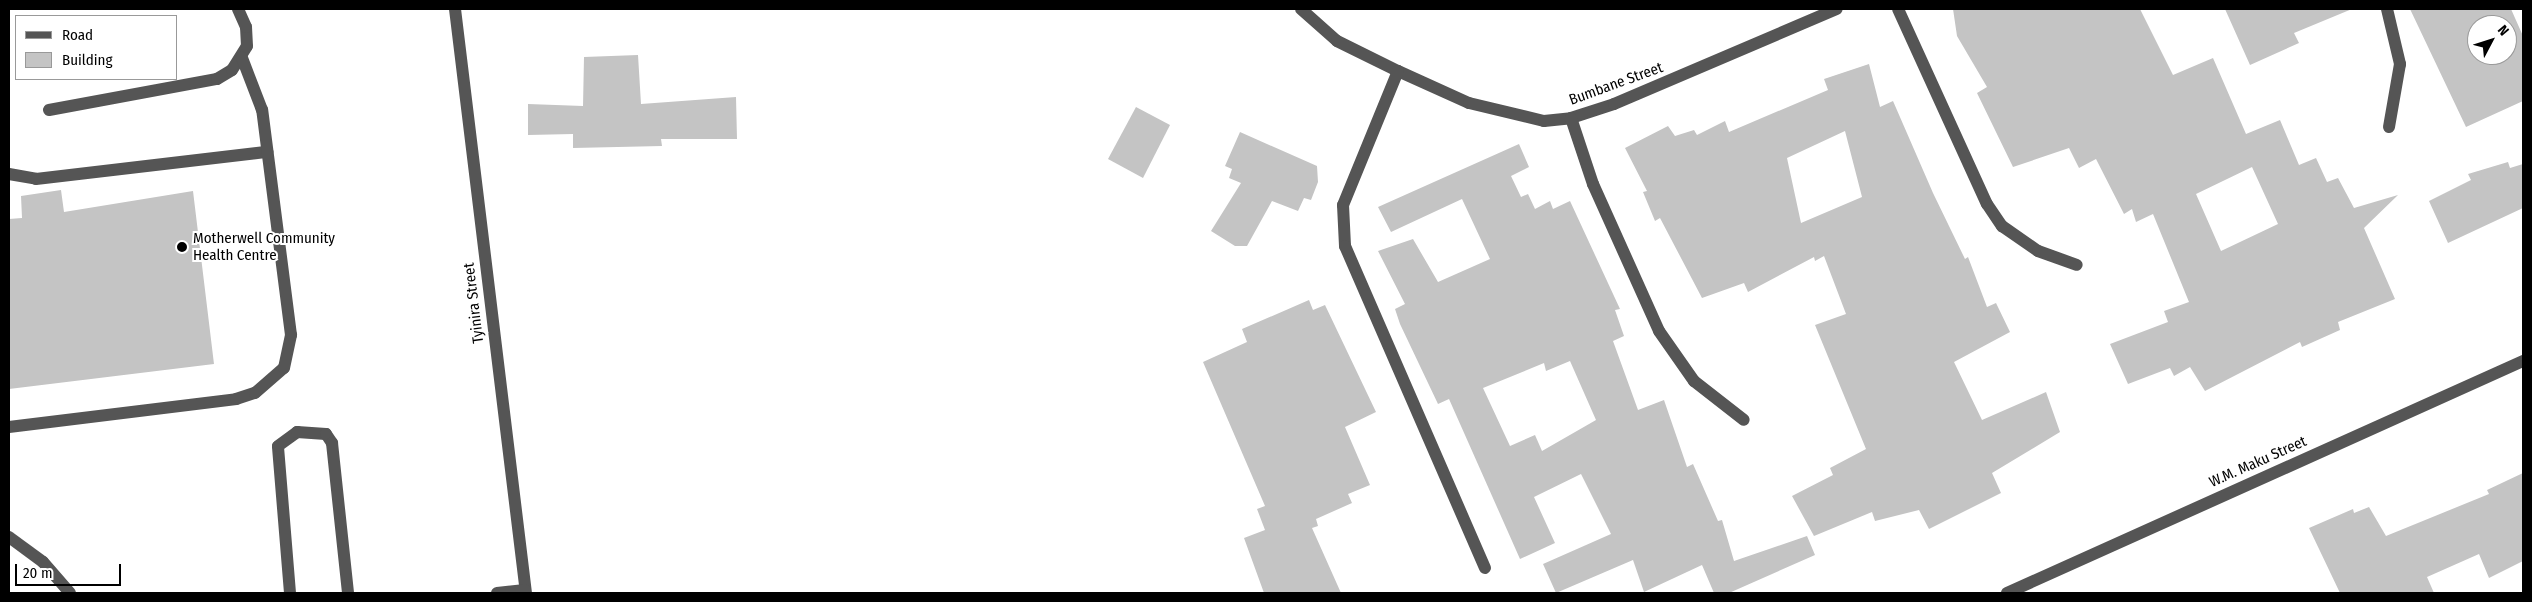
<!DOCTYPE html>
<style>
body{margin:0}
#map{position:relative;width:2532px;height:602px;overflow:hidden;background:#fff;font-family:"Fira Sans Condensed",sans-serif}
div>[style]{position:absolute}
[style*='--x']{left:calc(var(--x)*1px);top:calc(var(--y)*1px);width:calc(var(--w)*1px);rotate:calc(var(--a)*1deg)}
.building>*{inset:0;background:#c4c4c4}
.minor>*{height:12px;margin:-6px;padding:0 6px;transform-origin:6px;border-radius:6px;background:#555}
.dots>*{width:14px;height:14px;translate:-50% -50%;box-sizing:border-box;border:2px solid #fff;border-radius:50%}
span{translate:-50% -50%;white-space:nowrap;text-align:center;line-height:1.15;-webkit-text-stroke:4px #fff;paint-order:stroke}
.street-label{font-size:15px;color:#000}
.poi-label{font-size:15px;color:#000}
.left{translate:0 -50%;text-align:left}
.frame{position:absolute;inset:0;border:10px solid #000;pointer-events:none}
.legend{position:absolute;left:15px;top:15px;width:162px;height:65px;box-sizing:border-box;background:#fff;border:1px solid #999;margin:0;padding:6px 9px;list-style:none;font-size:15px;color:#000}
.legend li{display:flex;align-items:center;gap:10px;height:25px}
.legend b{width:25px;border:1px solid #999}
.north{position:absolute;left:2467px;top:15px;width:50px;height:50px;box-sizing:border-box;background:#fff;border:1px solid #999;border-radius:50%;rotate:50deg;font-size:14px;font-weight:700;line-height:20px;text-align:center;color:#000}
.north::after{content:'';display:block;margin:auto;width:18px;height:22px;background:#000;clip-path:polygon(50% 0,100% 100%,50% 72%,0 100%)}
.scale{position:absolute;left:15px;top:564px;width:106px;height:22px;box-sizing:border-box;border:2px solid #000;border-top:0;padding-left:6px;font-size:15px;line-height:18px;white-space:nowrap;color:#000;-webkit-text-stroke:4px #fff;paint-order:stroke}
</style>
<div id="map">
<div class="building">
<div style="clip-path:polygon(evenodd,1953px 9px,2140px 9px,2173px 75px,2213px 58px,2246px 134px,2280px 120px,2299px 165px,2316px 158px,2327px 182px,2338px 178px,2354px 208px,2398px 195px,2364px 228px,2395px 299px,2338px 322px,2340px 330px,2302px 347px,2300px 342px,2205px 391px,2190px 367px,2174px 376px,2170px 368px,2128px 384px,2110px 344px,2168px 322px,2164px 311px,2189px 302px,2153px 214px,2136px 222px,2132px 209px,2124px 214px,2096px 159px,2079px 168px,2069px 148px,2013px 167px,1977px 93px,1987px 87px,1957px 36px,1953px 9px,2252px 167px,2278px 224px,2221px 251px,2196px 194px,2252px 167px)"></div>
<div style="clip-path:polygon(2225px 9px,2352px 9px,2294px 33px,2299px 43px,2250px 65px)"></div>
<div style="clip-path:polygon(evenodd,2410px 9px,2511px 9px,2523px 36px,2523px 101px,2466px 127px,2410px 9px,2477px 25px,2507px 25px,2507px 55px,2477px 55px,2477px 25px)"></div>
<div style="clip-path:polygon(638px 55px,641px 104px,736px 97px,737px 139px,661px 139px,662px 146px,573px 148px,573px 134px,528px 135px,528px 104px,583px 106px,584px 57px)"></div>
<div style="clip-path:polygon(evenodd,1869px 64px,1880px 107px,1893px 101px,1933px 193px,1965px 259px,1968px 257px,1987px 307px,1996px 303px,2010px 332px,1954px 362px,1982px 420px,2046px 392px,2060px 432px,1992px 473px,2001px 493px,1929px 529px,1919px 510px,1875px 521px,1872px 512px,1814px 536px,1792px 496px,1833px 475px,1830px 468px,1866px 449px,1815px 325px,1846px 314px,1824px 256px,1815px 261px,1814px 257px,1748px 292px,1744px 283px,1702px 298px,1660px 218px,1655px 221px,1643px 192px,1647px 191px,1625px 148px,1668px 126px,1675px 136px,1694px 130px,1697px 135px,1725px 121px,1729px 132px,1828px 90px,1824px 79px,1869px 64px,1845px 131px,1862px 197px,1801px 223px,1787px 158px,1845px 131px)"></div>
<div style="clip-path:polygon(1136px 107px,1170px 125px,1143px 178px,1108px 159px)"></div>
<div style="clip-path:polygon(1240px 132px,1317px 166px,1318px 182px,1311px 200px,1304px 198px,1298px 211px,1272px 201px,1247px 246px,1235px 246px,1211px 231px,1241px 183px,1229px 178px,1232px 169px,1225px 166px)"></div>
<div style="clip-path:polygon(evenodd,1519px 144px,1529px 167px,1511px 176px,1521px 197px,1528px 194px,1535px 209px,1550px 201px,1553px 209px,1570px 201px,1620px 309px,1615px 310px,1624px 336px,1613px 341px,1638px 410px,1664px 400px,1687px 467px,1693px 464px,1718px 521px,1722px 520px,1734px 561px,1807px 536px,1815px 555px,1729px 593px,1714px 593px,1702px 565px,1644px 592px,1633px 560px,1556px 593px,1543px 564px,1611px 534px,1581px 474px,1534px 497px,1555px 543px,1520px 559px,1449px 399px,1438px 404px,1400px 324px,1395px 309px,1405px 304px,1378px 251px,1413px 239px,1438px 282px,1490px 259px,1462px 199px,1391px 232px,1378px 207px,1519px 144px,1570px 361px,1596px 420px,1542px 451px,1535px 435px,1510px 446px,1483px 388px,1544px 363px,1546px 371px,1570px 361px)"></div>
<div style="clip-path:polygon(2508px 162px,2510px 168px,2523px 164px,2523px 208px,2448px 243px,2429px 201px,2471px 180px,2468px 174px)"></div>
<div style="clip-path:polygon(61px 190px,64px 212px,193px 191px,214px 364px,9px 389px,9px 219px,22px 218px,21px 196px)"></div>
<div style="clip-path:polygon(1309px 300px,1313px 310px,1325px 305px,1376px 412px,1345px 427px,1370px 485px,1348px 494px,1352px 503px,1316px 519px,1318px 526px,1312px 528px,1341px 593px,1264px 593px,1244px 538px,1265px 530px,1257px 509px,1265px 506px,1203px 362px,1247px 342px,1242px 329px)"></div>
<div style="clip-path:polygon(2523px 473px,2523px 561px,2489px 578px,2479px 554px,2427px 577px,2434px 593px,2340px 593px,2309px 528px,2353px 509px,2354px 513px,2369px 507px,2386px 536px,2489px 494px,2487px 490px)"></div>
</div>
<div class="minor">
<div style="--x:455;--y:9;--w:588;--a:83.07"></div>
<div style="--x:1301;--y:9;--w:48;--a:41.6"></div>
<div style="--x:1337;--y:41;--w:68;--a:26.2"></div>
<div style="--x:1398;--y:71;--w:78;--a:24.3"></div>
<div style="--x:1469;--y:103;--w:77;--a:13.5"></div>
<div style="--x:1544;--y:121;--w:27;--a:-6"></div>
<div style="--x:1571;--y:118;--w:45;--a:-18"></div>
<div style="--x:1614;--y:104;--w:242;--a:-23.1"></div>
<div style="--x:1898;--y:9;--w:214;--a:65.5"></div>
<div style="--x:1987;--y:204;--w:27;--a:56"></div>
<div style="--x:2002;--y:226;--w:44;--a:34.8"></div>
<div style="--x:2038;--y:251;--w:41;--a:19.7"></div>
<div style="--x:2387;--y:9;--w:57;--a:76.7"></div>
<div style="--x:2400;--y:64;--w:64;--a:99.9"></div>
<div style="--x:1398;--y:71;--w:145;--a:112.3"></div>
<div style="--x:1343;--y:205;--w:41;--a:87.2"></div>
<div style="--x:1345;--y:246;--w:351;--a:66.5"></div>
<div style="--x:49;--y:110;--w:171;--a:-10.5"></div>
<div style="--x:217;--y:79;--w:17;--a:-31"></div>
<div style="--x:232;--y:70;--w:28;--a:-58"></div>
<div style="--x:247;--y:46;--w:19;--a:-93"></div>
<div style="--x:246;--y:27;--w:20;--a:-114"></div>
<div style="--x:1571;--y:118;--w:70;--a:71.6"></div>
<div style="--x:1593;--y:184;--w:161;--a:65.8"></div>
<div style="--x:1659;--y:331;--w:61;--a:55"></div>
<div style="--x:1694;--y:381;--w:63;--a:38"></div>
<div style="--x:9;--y:174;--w:27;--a:10"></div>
<div style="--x:36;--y:179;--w:233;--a:-6.7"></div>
<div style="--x:9;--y:427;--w:229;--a:-7"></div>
<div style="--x:236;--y:399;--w:20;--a:-18"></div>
<div style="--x:255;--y:393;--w:38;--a:-41"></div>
<div style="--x:284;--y:368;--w:34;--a:-78"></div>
<div style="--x:291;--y:335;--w:227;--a:-97.3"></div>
<div style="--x:262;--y:110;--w:56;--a:-111"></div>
<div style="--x:9;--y:537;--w:42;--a:36.3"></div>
<div style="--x:43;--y:562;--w:41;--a:48.9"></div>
<div style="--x:290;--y:593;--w:147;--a:-94.7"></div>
<div style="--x:278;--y:446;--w:24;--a:-36"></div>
<div style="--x:297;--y:432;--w:29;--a:4"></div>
<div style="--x:326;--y:434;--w:11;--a:56"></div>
<div style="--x:332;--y:443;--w:151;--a:83.9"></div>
<div style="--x:497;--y:593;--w:28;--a:-6"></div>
<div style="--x:2007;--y:593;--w:566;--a:-24.21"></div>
</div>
<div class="dots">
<div style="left:182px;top:247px;background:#000"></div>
</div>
<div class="street-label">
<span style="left:1616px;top:84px;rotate:-20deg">Bumbane Street</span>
<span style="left:474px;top:303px;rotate:-97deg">Tyinira Street</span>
<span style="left:2258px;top:462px;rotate:-24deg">W.M. Maku Street</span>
</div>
<div class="poi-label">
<span class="left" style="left:193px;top:247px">Motherwell Community<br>Health Centre</span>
</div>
<div class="frame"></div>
<ul class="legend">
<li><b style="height:6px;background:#555"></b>Road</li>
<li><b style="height:14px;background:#c4c4c4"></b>Building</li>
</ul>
<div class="north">N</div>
<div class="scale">20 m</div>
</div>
